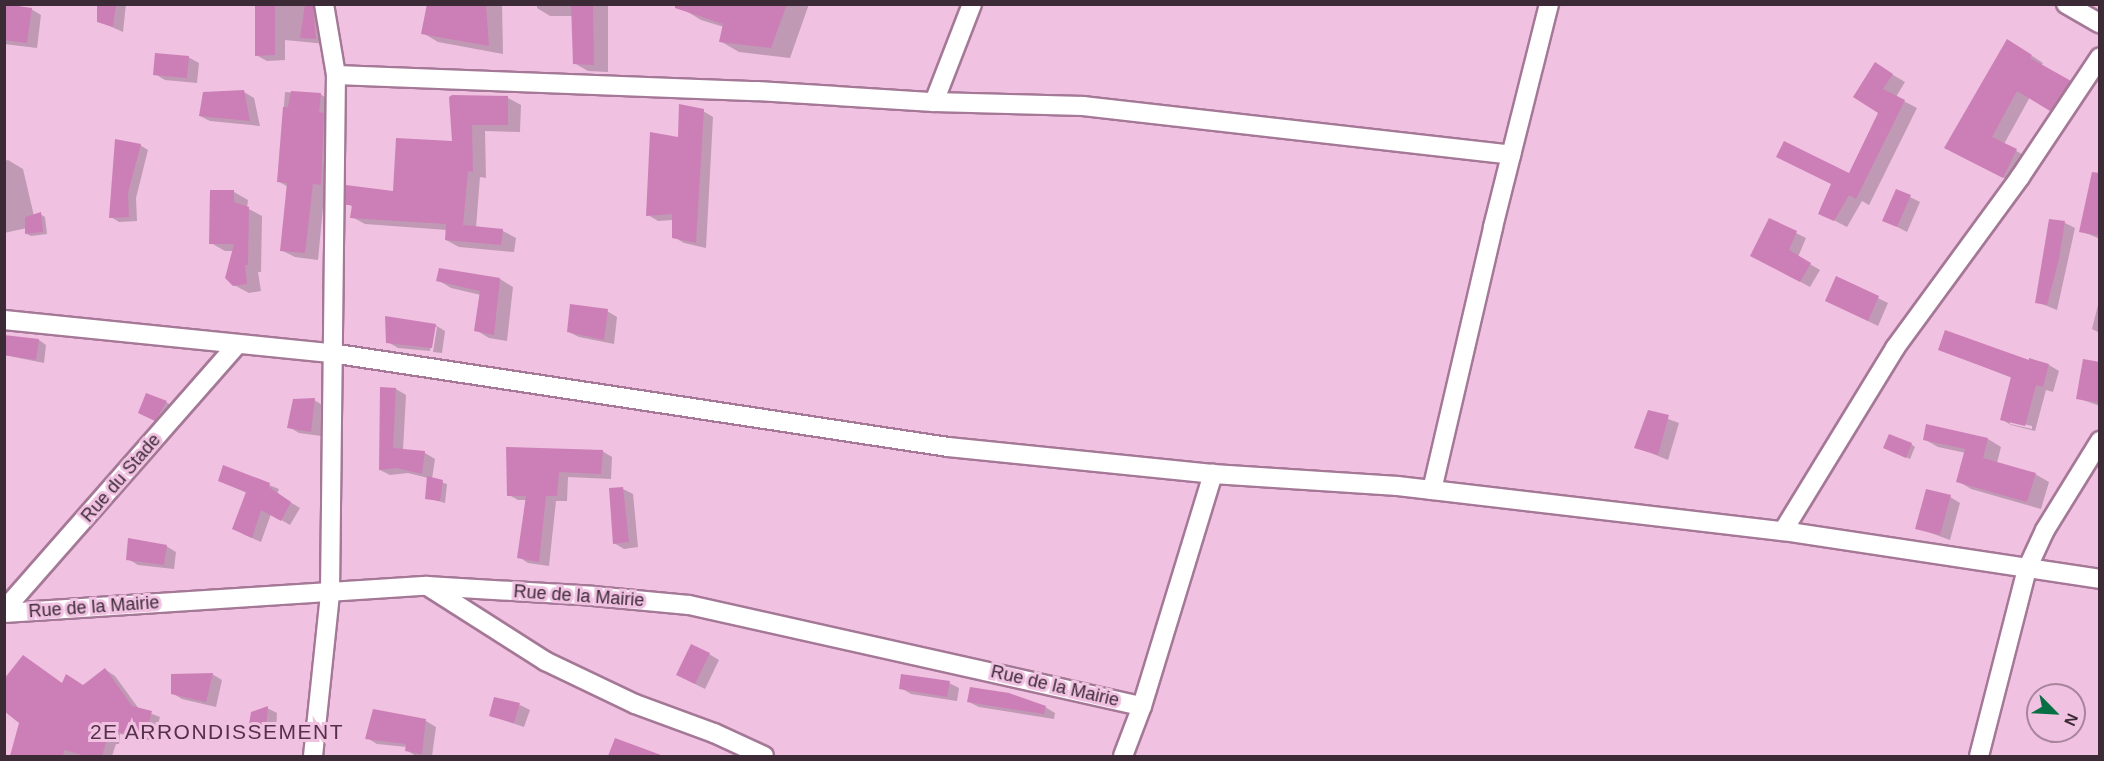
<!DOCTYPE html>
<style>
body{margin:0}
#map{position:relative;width:2104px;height:761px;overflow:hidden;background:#f0c1e1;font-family:Arial,sans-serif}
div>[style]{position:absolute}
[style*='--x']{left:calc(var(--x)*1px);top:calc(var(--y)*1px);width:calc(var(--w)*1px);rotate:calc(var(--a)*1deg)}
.shadow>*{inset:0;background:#0003}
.building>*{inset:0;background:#cc7fb6}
.roads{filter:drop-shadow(2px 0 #a47896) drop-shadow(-2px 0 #a47896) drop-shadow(0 2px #a47896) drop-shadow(0 -2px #a47896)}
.street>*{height:18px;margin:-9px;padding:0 9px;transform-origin:9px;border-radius:9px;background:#fff}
span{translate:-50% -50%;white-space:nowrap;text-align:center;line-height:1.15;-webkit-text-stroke:6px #f0c1e1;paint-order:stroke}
.street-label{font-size:18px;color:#3c2a37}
.quarter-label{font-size:21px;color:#552f4b;letter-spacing:1.5px}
.frame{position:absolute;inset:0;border:6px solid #3c2a37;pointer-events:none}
.north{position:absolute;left:2026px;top:683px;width:60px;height:60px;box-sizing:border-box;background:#f0c1e1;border:2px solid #a8859d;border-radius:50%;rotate:114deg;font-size:16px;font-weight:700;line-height:24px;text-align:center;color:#3c2a37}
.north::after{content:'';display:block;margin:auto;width:21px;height:27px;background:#086e44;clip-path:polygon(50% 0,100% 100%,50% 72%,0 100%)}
</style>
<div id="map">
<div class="shadow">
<div style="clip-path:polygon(99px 4px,126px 4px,123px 32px,98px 21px)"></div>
<div style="clip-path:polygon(256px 4px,319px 4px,326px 44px,285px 40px,285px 60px,267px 61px,256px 55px)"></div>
<div style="clip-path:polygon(428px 4px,502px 4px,503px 54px,438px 42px,423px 33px)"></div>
<div style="clip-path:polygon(537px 4px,608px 4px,608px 72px,588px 71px,574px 63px,572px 16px,550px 16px,537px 8px)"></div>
<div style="clip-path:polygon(684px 4px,809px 4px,790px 58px,739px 52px,720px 41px,724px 27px,701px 20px,683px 9px)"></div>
<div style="clip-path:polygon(4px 5px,31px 9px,41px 15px,37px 48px,4px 44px)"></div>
<div style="clip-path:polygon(2020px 48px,2043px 63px,2041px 66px,2082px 89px,2063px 117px,2030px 97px,2004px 144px,2029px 158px,2016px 184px,1958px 154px)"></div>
<div style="clip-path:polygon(188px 57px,199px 63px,197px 83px,165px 80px,155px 74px)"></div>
<div style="clip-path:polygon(1888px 72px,1905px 82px,1896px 97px,1917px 108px,1869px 205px,1862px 201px,1847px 227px,1820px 213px,1849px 175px,1880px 113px,1855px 97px)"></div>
<div style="clip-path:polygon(244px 92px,254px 98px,260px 126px,210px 121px,200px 116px)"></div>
<div style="clip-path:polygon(285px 92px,320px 94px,333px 102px,318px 260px,295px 257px,281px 250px,288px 187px,278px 181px)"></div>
<div style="clip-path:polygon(451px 98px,508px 98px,521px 105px,520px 132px,485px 131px,486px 178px,480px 177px,476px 228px,503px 231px,516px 238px,514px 252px,459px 247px,446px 240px,447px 230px,365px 224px,352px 217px,353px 207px,347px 204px,394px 192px,453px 143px)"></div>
<div style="clip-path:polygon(703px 111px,713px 117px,706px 248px,684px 243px,674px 237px,673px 220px,658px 221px,648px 215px,680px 139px)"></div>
<div style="clip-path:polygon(140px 145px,148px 150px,136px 198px,137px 221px,119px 222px,111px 217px)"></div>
<div style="clip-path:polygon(8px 160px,23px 169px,34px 216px,40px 214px,45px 217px,47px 234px,31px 236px,27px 234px,27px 228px,4px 233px,4px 161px)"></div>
<div style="clip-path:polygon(2100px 186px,2100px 239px,2081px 231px)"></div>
<div style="clip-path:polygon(234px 192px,248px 200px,247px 208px,262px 216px,261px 272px,258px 272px,261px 291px,249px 293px,234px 285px,234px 251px,225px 251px,211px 243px)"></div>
<div style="clip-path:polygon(1910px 197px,1920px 202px,1907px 232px,1884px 220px)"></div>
<div style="clip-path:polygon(2050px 220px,2065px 223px,2075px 228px,2057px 310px,2037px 302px)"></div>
<div style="clip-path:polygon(1796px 233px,1806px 238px,1798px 257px,1820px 270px,1810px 287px,1762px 261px)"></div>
<div style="clip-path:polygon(1837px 278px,1888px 303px,1878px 326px,1837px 306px)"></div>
<div style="clip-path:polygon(500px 279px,513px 287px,507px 341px,489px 338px,476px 330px,481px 295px,451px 288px,438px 280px)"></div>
<div style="clip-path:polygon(2100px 297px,2100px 333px,2092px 329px)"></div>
<div style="clip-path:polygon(607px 311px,617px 317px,614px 344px,579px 337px,569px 332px)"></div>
<div style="clip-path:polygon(435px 325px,445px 331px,442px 353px,433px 352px,437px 327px,434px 327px,430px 351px,398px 348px,388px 342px)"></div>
<div style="clip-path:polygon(4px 336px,39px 340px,46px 345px,44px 363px,4px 355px)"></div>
<div style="clip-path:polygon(evenodd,1939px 349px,2049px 365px,2059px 371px,2053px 392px,2046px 390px,2035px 431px,2011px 425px,2001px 419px,2012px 378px,1939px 349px,2010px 421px,2032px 426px,2032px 429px,2010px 424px,2010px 421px)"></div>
<div style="clip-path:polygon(2100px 364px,2100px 406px,2077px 398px)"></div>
<div style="clip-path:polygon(396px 389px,406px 395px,403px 450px,425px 453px,435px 459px,432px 479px,447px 484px,445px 503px,427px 498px,428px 478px,408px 473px,390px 475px,380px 470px)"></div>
<div style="clip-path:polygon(314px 400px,324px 406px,321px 436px,299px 433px,289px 427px)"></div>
<div style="clip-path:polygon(166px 402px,176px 408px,166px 426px,150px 418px)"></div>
<div style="clip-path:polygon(1649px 412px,1679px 423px,1668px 460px,1636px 447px)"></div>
<div style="clip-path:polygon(1924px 439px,1988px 439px,2001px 447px,1997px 463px,2035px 474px,2049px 482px,2041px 509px,1971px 489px,1958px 481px,1966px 453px,1938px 447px)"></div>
<div style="clip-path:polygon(1911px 444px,1915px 447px,1910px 459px,1889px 450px)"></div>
<div style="clip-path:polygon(602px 451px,612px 457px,611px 479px,568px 477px,567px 501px,556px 501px,549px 566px,528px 563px,519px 557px,526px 500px,518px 500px,509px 495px)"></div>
<div style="clip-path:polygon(224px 467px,279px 489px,277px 494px,300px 508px,290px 525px,271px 514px,261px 542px,243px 534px,247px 493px,219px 481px)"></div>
<div style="clip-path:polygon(623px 489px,633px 494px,638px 547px,624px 549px,614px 543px)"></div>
<div style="clip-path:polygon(1950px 497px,1960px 503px,1950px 540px,1917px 528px)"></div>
<div style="clip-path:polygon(166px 546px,176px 552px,174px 569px,138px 565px,128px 559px)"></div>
<div style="clip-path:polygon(709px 654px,719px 660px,705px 689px,687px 680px)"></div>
<div style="clip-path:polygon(106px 670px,115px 676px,139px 709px,160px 717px,153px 741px,120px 734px,119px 744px,116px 744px,112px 756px,11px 756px,21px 722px,63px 685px,83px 686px)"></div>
<div style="clip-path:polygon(212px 674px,222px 680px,216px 707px,182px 699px,172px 693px)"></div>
<div style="clip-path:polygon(949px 683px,959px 688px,957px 701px,911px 694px,901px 688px)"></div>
<div style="clip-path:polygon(495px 699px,520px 705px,530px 710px,524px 727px,491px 716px)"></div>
<div style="clip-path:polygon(969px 702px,1045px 707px,1055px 713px,1054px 719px,979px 707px)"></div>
<div style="clip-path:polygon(267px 708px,277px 713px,276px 731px,261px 730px,251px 724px)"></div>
<div style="clip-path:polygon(426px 721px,436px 727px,432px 756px,416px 756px,406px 750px,407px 747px,377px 744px,367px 738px)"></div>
</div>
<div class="building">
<div style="clip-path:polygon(4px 4px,32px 8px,27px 43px,4px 40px)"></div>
<div style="clip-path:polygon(97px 4px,116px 4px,113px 27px,97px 22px)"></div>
<div style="clip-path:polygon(255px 4px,275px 4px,275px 55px,255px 56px)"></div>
<div style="clip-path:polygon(305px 4px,313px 4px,316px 39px,300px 38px)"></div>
<div style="clip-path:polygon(427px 4px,486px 4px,489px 46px,421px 34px)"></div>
<div style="clip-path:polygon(571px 4px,593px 4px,594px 65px,573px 64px)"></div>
<div style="clip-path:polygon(675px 4px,787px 4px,771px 48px,719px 42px,723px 24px,675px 8px)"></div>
<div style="clip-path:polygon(2007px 39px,2032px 55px,2030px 58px,2071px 81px,2050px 111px,2017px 91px,1992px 137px,2017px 149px,2003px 178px,1944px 148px)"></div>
<div style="clip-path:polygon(155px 53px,189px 56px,187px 78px,153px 75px)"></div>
<div style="clip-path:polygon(1875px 62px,1893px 74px,1883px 89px,1905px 100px,1856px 199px,1849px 195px,1834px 221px,1818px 214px,1831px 184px,1776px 157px,1784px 141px,1849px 173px,1878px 113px,1853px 97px)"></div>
<div style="clip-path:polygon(244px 90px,250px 121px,199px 116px,203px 92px)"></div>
<div style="clip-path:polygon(291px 91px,321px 93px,319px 112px,324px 113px,321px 185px,313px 184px,305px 253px,280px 251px,287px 183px,277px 182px,283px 107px,288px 107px)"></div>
<div style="clip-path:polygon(452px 95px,508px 96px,508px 125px,472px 125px,473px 172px,468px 171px,463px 225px,503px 229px,501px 245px,445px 240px,446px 224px,350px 218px,352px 205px,346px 205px,346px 185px,393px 191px,396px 138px,452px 141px,449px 97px)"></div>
<div style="clip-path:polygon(679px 104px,704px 109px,696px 243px,672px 238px,672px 214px,646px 216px,650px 132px,678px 137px)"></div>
<div style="clip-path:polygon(115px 139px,141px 144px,128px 193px,129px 217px,109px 218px)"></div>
<div style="clip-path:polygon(2092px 172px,2100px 173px,2100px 236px,2079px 232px)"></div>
<div style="clip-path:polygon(1896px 189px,1911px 195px,1897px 227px,1882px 221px)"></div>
<div style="clip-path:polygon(210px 190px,234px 190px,234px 202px,249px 207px,248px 265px,245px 265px,247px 284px,233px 286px,225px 278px,234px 244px,209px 244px)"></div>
<div style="clip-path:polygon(41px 212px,43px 232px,25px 234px,25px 217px)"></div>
<div style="clip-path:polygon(1769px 218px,1797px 231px,1789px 250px,1811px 263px,1800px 282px,1750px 256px)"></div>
<div style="clip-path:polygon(2049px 219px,2065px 221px,2059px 259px,2047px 305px,2035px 303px)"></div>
<div style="clip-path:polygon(439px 268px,500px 278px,494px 335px,474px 331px,480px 291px,436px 281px)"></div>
<div style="clip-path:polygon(1836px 276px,1879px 296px,1868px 321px,1825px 301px)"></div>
<div style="clip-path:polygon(570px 304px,608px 309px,604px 340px,567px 332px)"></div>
<div style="clip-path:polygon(385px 316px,436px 324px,432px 348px,386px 343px)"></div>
<div style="clip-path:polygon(1945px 330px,2029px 360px,2029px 358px,2049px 364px,2043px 387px,2036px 385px,2025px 426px,2000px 420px,2011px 377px,1938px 350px)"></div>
<div style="clip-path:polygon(4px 335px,39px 339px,36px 360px,4px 355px)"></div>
<div style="clip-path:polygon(2083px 359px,2100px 362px,2100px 403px,2076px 399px)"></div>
<div style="clip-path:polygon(380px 387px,396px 388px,393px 448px,425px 451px,422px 474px,397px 468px,379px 470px)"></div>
<div style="clip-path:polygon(146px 393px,167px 401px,155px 421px,138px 413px)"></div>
<div style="clip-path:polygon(315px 398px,311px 432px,287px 428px,293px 399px)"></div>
<div style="clip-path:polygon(1648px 410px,1669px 415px,1658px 455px,1634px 448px)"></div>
<div style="clip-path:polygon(1926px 424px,1988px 438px,1983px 458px,2036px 473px,2027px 502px,1956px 482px,1965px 449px,1923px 440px)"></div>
<div style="clip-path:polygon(1889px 434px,1912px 443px,1906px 458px,1883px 448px)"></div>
<div style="clip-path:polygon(506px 447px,603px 450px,601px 474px,559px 472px,557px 496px,546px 496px,539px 562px,517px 558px,526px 496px,507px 496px)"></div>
<div style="clip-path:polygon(223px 465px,270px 483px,269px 487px,291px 502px,281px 521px,261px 510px,252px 538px,232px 529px,246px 492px,218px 481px)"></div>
<div style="clip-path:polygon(427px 476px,443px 480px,440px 501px,425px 499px)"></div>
<div style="clip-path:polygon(623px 487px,629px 542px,613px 544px,609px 488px)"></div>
<div style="clip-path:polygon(1926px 489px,1951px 495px,1940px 535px,1915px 529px)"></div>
<div style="clip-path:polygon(128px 538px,167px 545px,164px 565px,126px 560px)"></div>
<div style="clip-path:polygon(691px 644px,710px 653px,695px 684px,676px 675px)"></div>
<div style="clip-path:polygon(23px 655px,62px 683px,66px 674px,83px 685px,105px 668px,132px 706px,152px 711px,144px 739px,112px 730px,111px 740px,107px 739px,102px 756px,86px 756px,64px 750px,63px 756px,10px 756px,19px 723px,4px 711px,4px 679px)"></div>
<div style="clip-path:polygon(213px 673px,206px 702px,171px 694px,171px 674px)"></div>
<div style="clip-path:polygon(901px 674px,950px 681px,947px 697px,899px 689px)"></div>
<div style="clip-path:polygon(970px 687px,1009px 693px,1046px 706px,1044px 714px,967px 702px)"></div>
<div style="clip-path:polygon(494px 697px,520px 703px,514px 723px,489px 716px)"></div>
<div style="clip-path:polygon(268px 706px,266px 726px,249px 725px,251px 712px)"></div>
<div style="clip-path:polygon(373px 709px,426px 719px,422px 754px,405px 751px,406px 744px,365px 739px)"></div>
<div style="clip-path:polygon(615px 738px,661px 755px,661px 756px,608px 756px)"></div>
</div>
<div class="roads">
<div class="street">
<div style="--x:2066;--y:4;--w:39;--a:30"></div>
<div style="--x:336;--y:75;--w:421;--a:2.2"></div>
<div style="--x:757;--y:91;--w:177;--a:3.6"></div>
<div style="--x:934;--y:102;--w:149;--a:1.5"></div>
<div style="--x:1083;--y:106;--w:431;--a:6.5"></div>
<div style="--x:934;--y:102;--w:105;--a:-68.8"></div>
<div style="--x:4;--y:320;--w:329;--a:5.8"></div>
<div style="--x:331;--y:353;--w:624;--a:8.66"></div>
<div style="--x:948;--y:447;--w:266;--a:5.8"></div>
<div style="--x:1213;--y:474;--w:185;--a:3.7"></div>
<div style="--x:1398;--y:486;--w:388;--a:6.7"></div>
<div style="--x:1783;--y:531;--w:321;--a:8.6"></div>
<div style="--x:1432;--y:490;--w:270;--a:-76.9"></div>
<div style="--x:1493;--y:227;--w:230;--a:-75.9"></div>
<div style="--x:1783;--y:531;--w:215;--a:-58.5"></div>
<div style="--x:1895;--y:348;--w:212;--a:-53.8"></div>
<div style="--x:2020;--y:177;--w:144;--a:-56.3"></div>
<div style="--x:429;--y:587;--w:138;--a:32.5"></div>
<div style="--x:545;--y:661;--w:100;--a:25.5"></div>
<div style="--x:635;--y:704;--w:84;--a:20.2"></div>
<div style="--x:714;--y:733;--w:55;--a:24.7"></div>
<div style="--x:4;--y:610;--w:353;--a:-48.7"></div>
<div style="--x:4;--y:613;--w:424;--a:-3.7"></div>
<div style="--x:427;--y:586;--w:166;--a:3.4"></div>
<div style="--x:593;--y:596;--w:96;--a:5.4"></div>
<div style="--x:689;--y:605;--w:464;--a:12.6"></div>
<div style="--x:313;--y:756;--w:164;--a:-84"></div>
<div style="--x:330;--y:593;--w:518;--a:-89.34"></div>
<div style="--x:336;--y:75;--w:72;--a:-99.6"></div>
<div style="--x:1123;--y:756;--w:53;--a:-69.2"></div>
<div style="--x:1142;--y:706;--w:243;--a:-73"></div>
<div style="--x:1979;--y:756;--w:193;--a:-75.6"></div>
<div style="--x:2027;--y:569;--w:43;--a:-65.2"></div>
<div style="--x:2045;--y:530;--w:105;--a:-58.3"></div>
</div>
</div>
<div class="street-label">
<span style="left:121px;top:478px;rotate:-49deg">Rue du Stade</span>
<span style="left:579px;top:596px;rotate:4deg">Rue de la Mairie</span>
<span style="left:94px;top:607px;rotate:-4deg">Rue de la Mairie</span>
<span style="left:1055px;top:686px;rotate:13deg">Rue de la Mairie</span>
</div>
<div class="quarter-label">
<span style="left:217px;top:732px">2E ARRONDISSEMENT</span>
</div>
<div class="frame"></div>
<div class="north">N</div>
</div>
